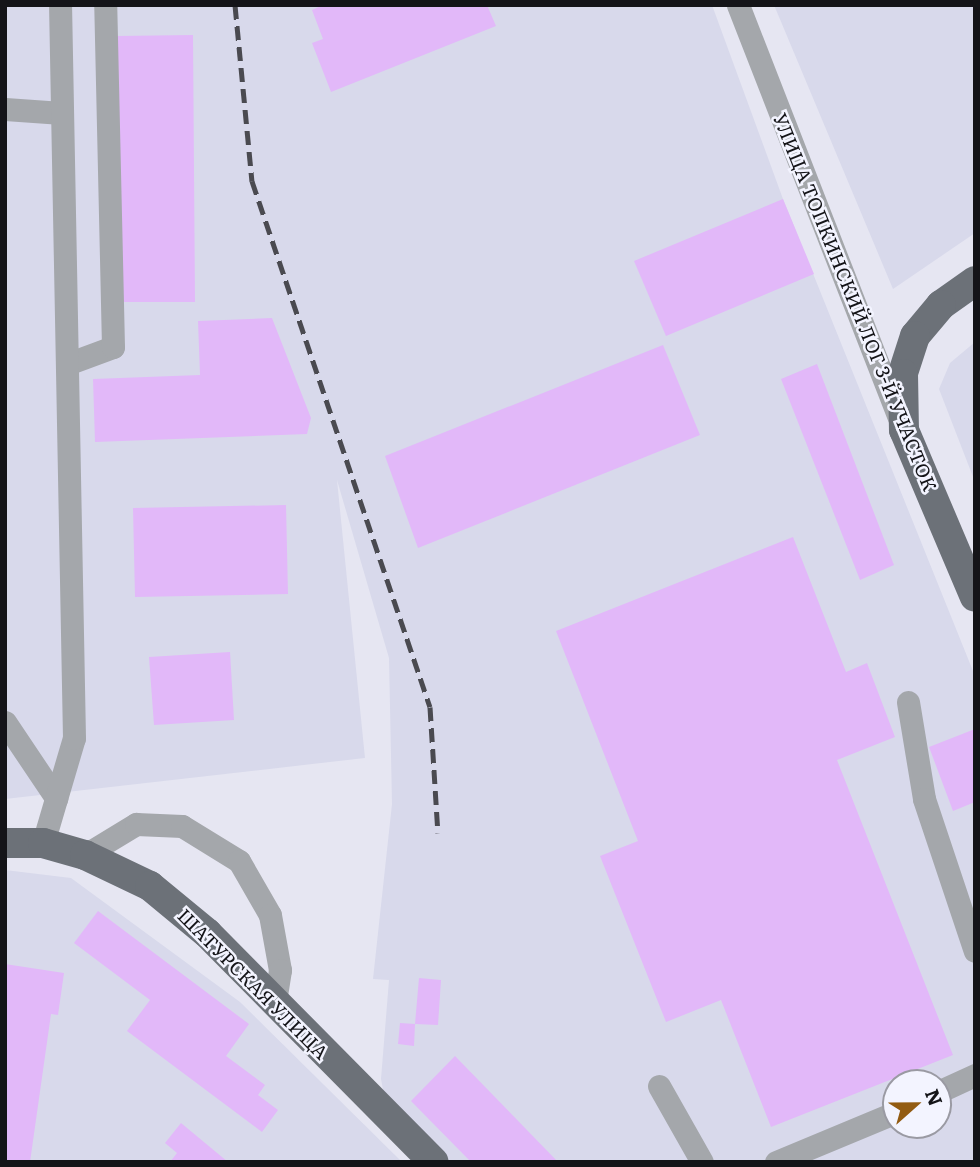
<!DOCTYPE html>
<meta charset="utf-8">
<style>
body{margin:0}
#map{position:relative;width:980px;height:1167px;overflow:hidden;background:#e6e6f2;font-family:Literata,serif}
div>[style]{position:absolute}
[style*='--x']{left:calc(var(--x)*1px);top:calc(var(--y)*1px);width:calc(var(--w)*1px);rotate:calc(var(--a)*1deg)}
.built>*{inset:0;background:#d8d9eb}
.building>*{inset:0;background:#e2b8f9}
.minor>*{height:23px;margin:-11.5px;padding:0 11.5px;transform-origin:11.5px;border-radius:11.5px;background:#a4a7ab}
.major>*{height:30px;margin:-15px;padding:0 15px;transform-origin:15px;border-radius:15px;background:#6c7178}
.rail>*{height:5px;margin-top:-2.5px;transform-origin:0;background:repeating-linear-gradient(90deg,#4a4a50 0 14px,transparent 0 21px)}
span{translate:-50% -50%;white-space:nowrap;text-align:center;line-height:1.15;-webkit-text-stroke:5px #f3f4ff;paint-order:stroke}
.street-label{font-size:19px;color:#141418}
.frame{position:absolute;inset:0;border:7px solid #141418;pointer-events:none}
.north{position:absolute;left:882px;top:1069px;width:70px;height:70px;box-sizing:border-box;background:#f3f4ff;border:2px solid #9a9aa3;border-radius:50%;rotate:69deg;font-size:19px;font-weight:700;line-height:28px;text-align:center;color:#141418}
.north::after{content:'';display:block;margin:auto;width:24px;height:32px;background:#925b12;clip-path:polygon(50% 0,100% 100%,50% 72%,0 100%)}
</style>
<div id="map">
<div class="built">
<div style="clip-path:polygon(evenodd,5px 5px,712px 5px,783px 199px,975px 676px,975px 1162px,449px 1162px,385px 1100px,381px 1079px,389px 980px,373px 979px,392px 804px,389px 658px,337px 480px,365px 758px,5px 799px,5px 5px,896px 1083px,938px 1083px,938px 1125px,896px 1125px,896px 1083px)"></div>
<div style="clip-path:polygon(774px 5px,975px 5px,975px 233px,893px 289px)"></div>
<div style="clip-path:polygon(975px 342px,975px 482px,939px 389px,950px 363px)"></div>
<div style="clip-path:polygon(5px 870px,71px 878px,240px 1002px,402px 1162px,5px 1162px)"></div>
</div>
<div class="building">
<div style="clip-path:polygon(323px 5px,487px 5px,496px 26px,331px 92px,312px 43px,323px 39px,312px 10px)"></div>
<div style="clip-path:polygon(193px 35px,195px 302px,120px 302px,117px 36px)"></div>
<div style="clip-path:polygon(783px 199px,814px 274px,666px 336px,634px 261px)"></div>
<div style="clip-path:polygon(272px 318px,311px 418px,307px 434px,95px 442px,93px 379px,200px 375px,198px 321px)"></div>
<div style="clip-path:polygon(663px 345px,700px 435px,418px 548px,385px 456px)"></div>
<div style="clip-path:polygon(817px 364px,894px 565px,860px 580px,781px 379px)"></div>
<div style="clip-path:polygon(286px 505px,288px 594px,135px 597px,133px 508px)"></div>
<div style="clip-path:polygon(793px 537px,846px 672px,867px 663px,895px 737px,837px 760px,953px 1055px,771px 1127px,721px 1000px,666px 1022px,600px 856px,638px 841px,556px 631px)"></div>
<div style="clip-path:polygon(230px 652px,234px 720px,154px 725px,149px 657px)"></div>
<div style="clip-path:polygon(975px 729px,975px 802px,953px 811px,929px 747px)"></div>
<div style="clip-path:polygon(98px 911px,249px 1024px,226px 1056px,265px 1085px,258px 1095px,278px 1110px,262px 1132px,127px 1031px,150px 1000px,74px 943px)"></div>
<div style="clip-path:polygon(5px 964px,64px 973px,58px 1015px,51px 1014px,30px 1162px,5px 1162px)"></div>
<div style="clip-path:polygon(419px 978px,441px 980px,438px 1025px,415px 1024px)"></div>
<div style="clip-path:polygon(400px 1023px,415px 1024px,414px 1046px,398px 1044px)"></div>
<div style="clip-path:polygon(455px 1056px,558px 1162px,471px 1162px,411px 1101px)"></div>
<div style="clip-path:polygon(181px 1123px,228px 1162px,170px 1162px,177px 1153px,165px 1143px)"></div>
</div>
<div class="minor">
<div style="--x:738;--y:5;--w:442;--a:68.7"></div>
<div style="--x:5;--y:109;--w:57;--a:4"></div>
<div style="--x:67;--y:364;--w:49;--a:-20.3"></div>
<div style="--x:113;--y:347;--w:342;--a:-91.3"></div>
<div style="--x:908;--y:702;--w:98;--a:80.6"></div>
<div style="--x:924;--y:799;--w:160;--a:71.5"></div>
<div style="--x:5;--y:722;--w:92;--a:56.1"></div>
<div style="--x:43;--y:843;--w:109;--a:-73.6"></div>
<div style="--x:74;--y:738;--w:733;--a:-91.09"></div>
<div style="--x:85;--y:855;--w:60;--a:-31.3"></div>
<div style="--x:136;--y:824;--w:46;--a:2.5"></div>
<div style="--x:182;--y:826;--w:67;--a:31.6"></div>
<div style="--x:239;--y:861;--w:62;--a:60.1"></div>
<div style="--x:270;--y:915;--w:56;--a:79.7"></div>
<div style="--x:280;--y:970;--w:32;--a:99"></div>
<div style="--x:659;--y:1086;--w:87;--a:60.5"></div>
<div style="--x:938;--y:1092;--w:41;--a:-24.7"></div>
<div style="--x:776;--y:1162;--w:130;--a:-22.6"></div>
</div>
<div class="major">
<div style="--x:975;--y:281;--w:42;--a:144.8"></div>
<div style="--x:941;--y:305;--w:40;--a:130"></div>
<div style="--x:915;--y:336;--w:40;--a:108"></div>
<div style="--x:903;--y:374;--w:56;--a:89"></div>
<div style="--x:904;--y:430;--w:181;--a:67"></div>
<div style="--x:5;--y:843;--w:38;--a:0"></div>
<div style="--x:43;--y:843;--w:44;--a:15.9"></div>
<div style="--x:85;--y:855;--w:72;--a:25.5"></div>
<div style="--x:150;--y:886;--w:74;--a:39.5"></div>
<div style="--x:207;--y:933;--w:322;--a:45.3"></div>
</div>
<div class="rail">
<div style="--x:235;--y:5;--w:177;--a:84.5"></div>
<div style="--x:252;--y:181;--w:555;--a:71.3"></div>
<div style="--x:430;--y:707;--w:126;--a:86.4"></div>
</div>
<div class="street-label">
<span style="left:855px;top:302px;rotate:68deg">УЛИЦА ТОПКИНСКИЙ ЛОГ 3-Й УЧАСТОК</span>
<span style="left:253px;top:984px;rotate:45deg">ШАТУРСКАЯ УЛИЦА</span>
</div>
<div class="frame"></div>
<div class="north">N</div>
</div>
